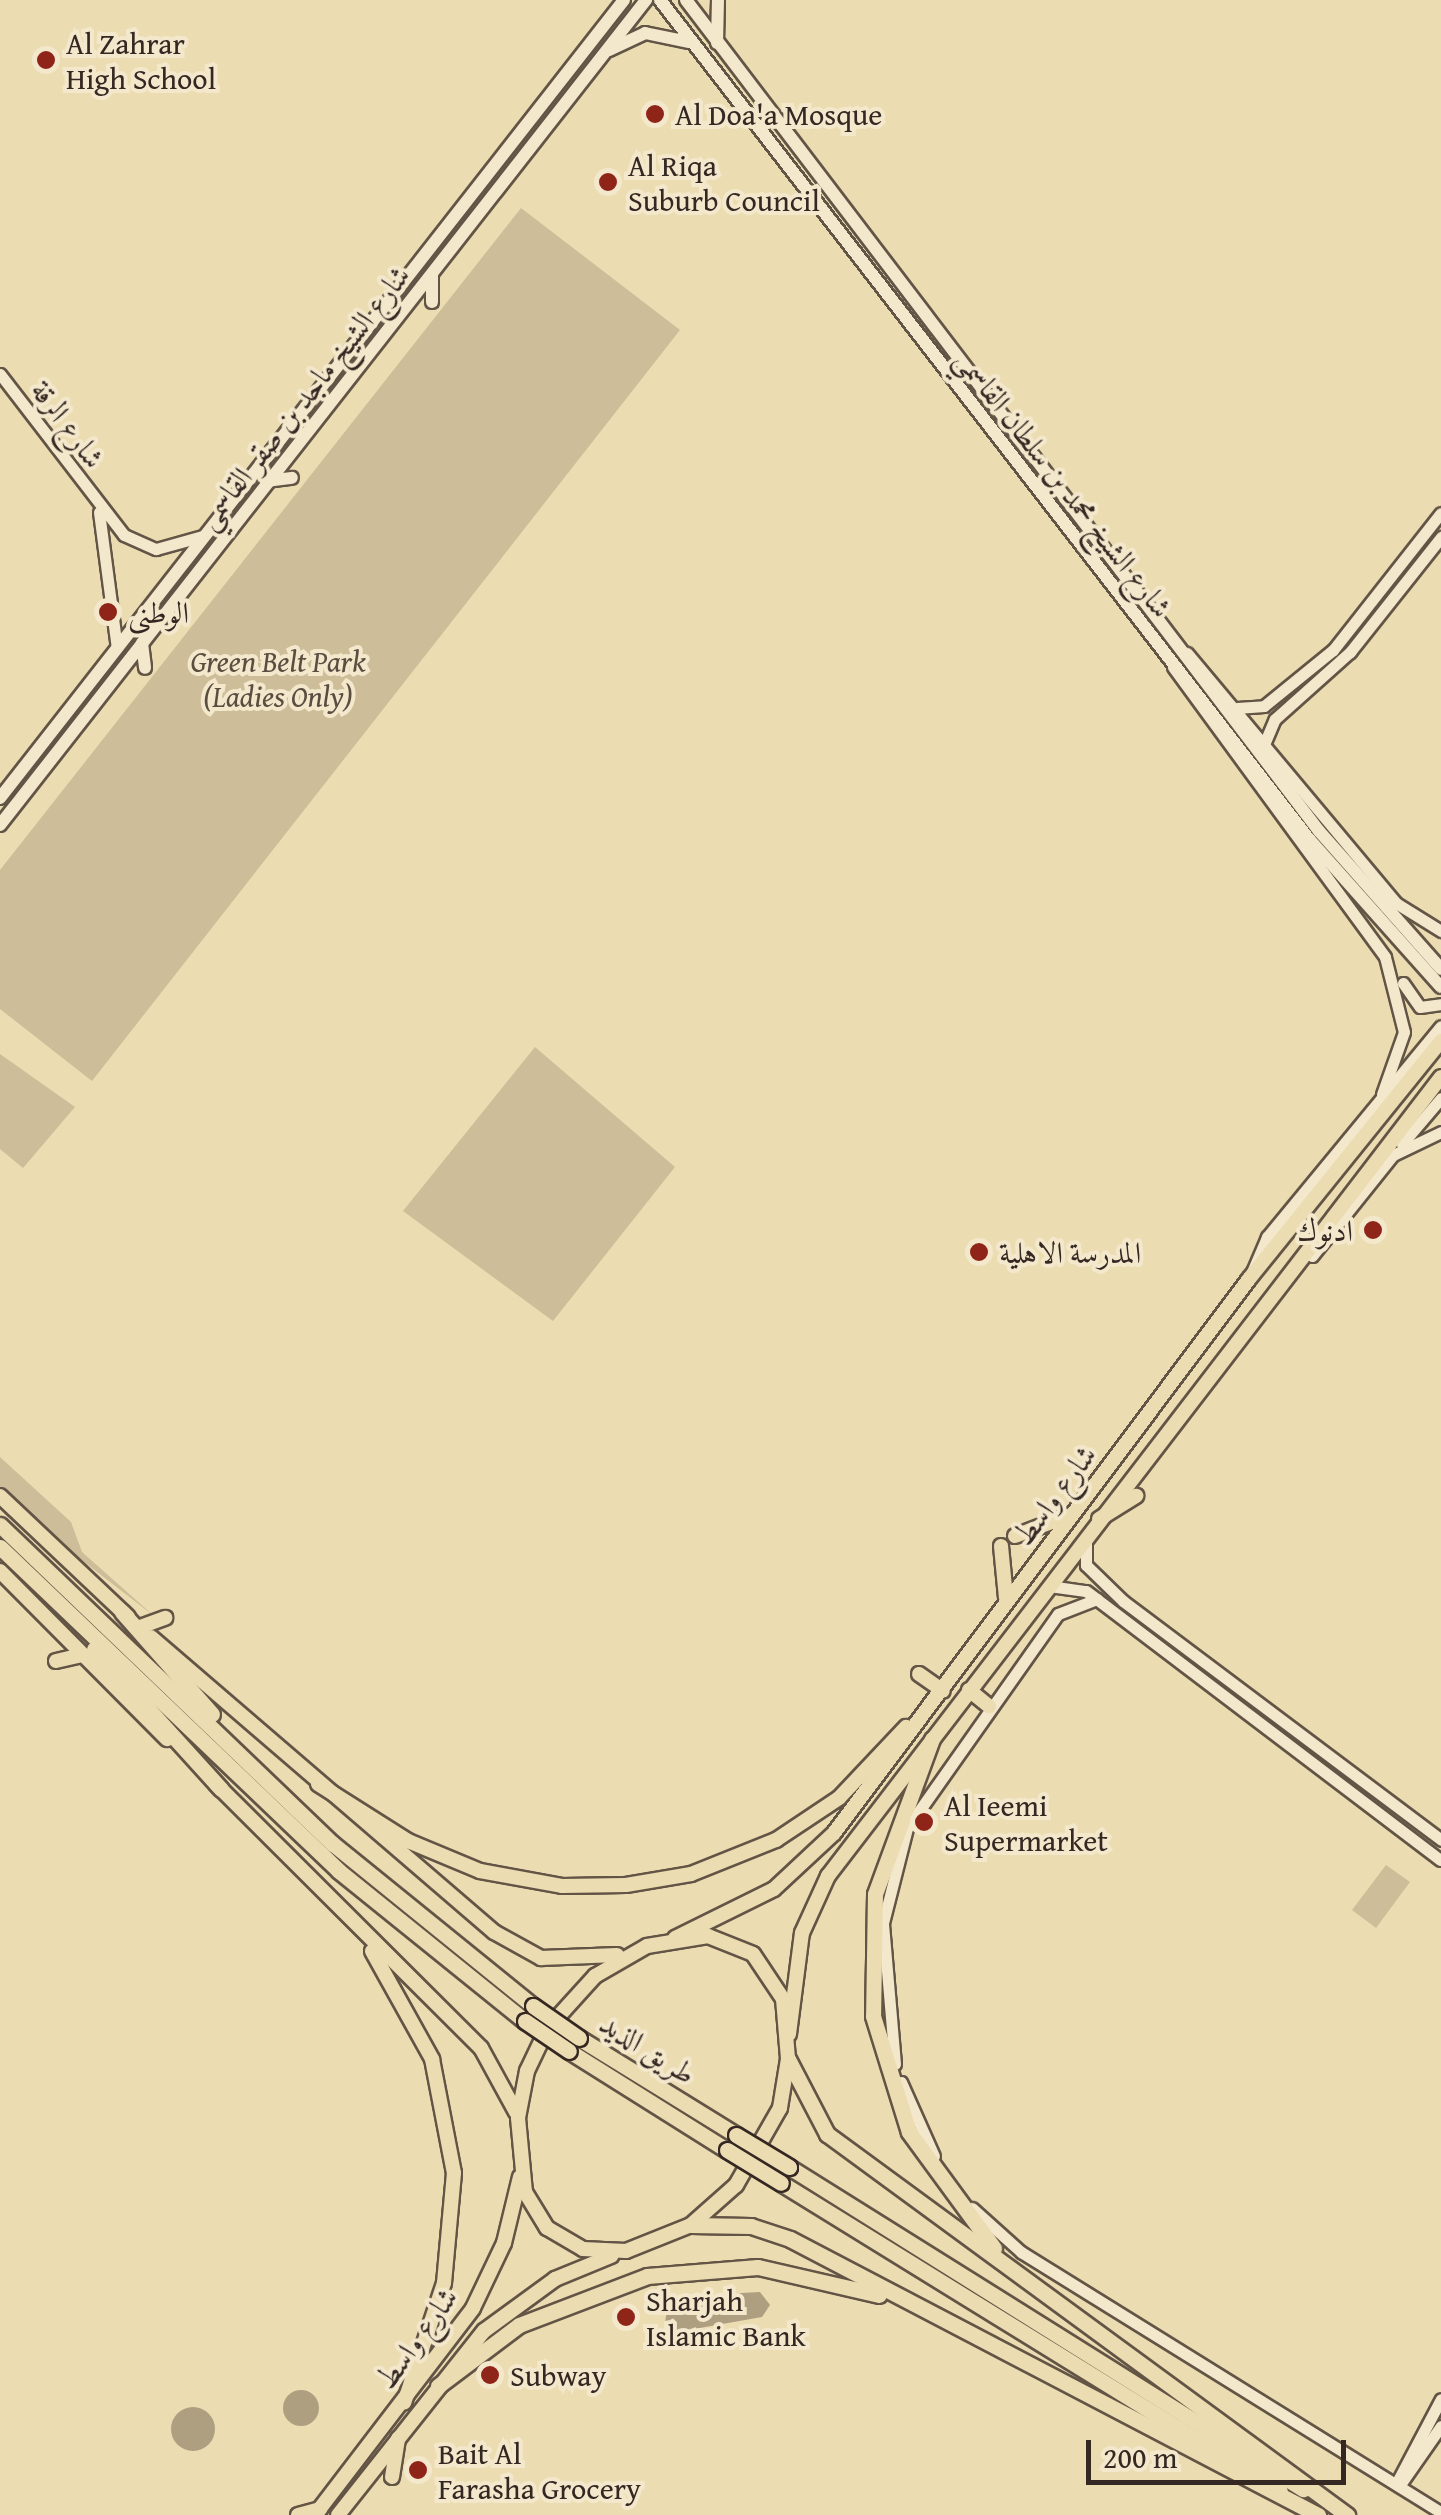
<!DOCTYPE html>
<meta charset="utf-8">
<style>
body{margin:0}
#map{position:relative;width:1441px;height:2515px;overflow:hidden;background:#ecdcb1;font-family:"Gentium Book Plus",Amiri,serif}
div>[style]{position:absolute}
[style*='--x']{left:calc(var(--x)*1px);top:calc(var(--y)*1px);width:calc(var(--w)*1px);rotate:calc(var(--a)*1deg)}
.green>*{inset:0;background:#cdbd99}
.water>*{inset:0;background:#ae9f81}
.round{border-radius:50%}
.roads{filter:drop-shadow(2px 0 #635546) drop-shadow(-2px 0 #635546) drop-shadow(0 2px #635546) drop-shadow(0 -2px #635546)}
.tertiary>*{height:11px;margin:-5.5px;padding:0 5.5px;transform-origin:5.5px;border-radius:5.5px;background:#f3e8cc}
.secondary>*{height:12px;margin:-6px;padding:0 6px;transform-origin:6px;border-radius:6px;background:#f3e8cc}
.primary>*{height:14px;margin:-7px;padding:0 7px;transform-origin:7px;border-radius:7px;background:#ecdcb1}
.trunk>*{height:14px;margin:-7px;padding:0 7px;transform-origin:7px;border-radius:7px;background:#ecdcb1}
.motorway>*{height:15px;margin:-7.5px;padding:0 7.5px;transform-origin:7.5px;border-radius:7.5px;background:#ecdcb1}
.bridges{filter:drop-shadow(2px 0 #352823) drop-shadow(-2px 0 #352823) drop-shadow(0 2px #352823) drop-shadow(0 -2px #352823)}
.motorway-bridge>*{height:15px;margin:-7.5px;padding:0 7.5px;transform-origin:7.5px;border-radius:7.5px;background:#ecdcb1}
.dots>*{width:28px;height:28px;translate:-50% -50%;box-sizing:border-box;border:5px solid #f3e8cc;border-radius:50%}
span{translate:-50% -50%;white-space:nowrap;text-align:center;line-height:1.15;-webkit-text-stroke:8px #f3e8cc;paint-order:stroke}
.poi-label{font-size:30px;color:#352823}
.left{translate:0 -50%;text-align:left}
.right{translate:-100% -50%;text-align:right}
.street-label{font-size:30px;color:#352823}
.park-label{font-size:30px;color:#5b4d40;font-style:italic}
.scale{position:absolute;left:1086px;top:2440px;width:260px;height:45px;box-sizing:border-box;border:5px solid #352823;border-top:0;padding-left:12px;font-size:30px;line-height:35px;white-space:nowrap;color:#352823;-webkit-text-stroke:8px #f3e8cc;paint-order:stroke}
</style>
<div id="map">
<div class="green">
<div style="clip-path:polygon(521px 208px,680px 330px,92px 1081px,0 1009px,0 870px)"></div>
<div style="clip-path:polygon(535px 1047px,675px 1167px,553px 1321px,403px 1211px)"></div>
<div style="clip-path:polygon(0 1054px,75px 1107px,23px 1168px,0 1149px)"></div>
<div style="clip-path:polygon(0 1457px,71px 1522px,82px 1552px,154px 1616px,26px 1517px,0 1489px)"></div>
<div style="clip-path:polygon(1386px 1865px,1410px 1882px,1376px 1928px,1352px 1910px)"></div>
</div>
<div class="water">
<div style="clip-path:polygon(760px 2292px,770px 2305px,762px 2317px,677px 2332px,665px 2323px,668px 2304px,684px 2296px)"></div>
<div class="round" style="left:283px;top:2390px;width:36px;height:36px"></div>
<div class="round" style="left:171px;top:2407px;width:44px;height:44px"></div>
</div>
<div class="roads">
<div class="tertiary">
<div style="--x:0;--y:374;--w:203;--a:52.4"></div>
<div style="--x:124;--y:535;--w:35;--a:24"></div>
<div style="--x:156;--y:549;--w:49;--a:-15.5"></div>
<div style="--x:99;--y:512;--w:137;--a:82.5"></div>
<div style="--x:1187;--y:653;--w:326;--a:50.1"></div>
<div style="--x:1396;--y:903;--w:53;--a:31.9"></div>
<div style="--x:1173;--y:667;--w:359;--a:53.8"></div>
<div style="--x:1385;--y:957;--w:77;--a:75.8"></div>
<div style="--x:1404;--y:1032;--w:66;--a:109.5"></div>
<div style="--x:1237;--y:708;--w:27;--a:-4"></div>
<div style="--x:1264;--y:706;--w:89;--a:-39.1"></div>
<div style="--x:1333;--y:650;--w:174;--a:-51.8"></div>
<div style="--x:1265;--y:742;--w:25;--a:-67"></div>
<div style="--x:1275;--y:719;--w:101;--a:-41.8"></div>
<div style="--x:1350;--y:652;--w:147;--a:-51.6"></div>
<div style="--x:1403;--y:983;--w:29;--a:55"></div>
<div style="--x:1420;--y:1007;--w:21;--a:-8"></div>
<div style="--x:1402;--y:1144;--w:60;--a:-49.7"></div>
<div style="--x:1312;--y:1256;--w:129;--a:-51.3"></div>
<div style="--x:1393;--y:1155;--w:53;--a:-25.6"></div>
<div style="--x:1249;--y:1279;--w:46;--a:-66.8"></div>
<div style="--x:1267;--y:1237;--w:273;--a:-50.5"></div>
<div style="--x:1086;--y:1540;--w:25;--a:90"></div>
<div style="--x:1086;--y:1565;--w:52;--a:44.2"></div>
<div style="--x:1123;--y:1601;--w:398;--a:36.9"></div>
<div style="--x:1049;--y:1586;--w:37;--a:8"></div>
<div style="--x:1086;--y:1591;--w:445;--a:37.2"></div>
<div style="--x:895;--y:2064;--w:142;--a:-94.9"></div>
<div style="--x:883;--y:1923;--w:98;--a:-75.8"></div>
<div style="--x:907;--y:1828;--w:262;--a:-54.8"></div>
<div style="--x:1058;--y:1614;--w:42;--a:-21"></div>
<div style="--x:901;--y:2082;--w:81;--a:66"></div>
<div style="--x:972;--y:2208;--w:66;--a:41.9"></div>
<div style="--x:1021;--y:2252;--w:494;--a:31.8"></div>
<div style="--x:1396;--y:2484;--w:96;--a:-62.1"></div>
<div style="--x:1399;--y:2486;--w:73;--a:-55"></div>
</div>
<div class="secondary">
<div style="--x:660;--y:0;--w:1061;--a:52.28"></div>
<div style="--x:1309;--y:839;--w:198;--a:48.3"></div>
<div style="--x:686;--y:0;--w:1045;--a:52.7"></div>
<div style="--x:1319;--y:831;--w:184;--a:48.5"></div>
<div style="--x:717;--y:43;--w:43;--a:-88.7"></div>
<div style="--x:609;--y:50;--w:40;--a:-25"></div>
<div style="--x:645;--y:33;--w:44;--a:11.8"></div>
<div style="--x:432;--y:302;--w:27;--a:-90"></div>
<div style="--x:266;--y:481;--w:26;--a:-7"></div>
<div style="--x:142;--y:643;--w:25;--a:83"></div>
<div style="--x:0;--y:798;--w:1013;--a:-51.98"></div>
<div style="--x:0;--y:825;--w:1048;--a:-51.94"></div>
</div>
<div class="primary">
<div style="--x:0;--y:1496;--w:176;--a:43.4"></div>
<div style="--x:0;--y:1571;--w:237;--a:45.2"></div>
<div style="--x:140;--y:1627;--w:27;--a:-20"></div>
<div style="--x:151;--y:1637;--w:452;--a:40.7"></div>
<div style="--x:494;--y:1932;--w:54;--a:29"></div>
<div style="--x:541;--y:1958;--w:76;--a:-2.3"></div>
<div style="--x:56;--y:1661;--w:26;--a:-13"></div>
<div style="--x:216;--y:1784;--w:374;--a:44.9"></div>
<div style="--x:481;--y:2048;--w:73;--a:61.3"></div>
<div style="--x:708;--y:1936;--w:48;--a:21.8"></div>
<div style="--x:753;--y:1954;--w:54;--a:56.3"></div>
<div style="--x:783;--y:1999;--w:60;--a:85.2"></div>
<div style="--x:788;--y:2059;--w:50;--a:99.3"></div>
<div style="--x:780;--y:2108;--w:89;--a:119.7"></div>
<div style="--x:736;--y:2185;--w:60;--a:138.4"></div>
<div style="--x:691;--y:2225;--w:70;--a:158.2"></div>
<div style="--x:626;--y:2251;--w:43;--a:-177.3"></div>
<div style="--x:583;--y:2249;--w:42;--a:-149.7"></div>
<div style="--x:547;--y:2228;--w:42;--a:-121.4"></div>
<div style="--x:525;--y:2192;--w:74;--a:-95.4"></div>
<div style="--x:518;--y:2118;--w:48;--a:-79.2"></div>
<div style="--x:527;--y:2071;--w:47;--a:-64.5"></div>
<div style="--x:547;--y:2029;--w:72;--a:-47.8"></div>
<div style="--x:595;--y:1976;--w:60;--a:-30"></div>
<div style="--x:647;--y:1946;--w:62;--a:-9.3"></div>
<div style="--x:372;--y:1951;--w:124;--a:60.9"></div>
<div style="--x:432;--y:2059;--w:116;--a:79.1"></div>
<div style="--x:454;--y:2173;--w:110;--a:95.2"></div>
<div style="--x:444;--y:2283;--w:126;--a:108.4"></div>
<div style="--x:392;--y:2477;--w:39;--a:-81"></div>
<div style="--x:298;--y:2515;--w:23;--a:-15"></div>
<div style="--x:315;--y:2515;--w:260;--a:-52.6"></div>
<div style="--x:473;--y:2308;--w:72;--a:-64.5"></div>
<div style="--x:504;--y:2243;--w:68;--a:-76.4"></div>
<div style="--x:338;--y:2515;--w:235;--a:-51.6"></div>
<div style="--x:484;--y:2331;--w:88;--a:-36.2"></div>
<div style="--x:555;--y:2279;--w:61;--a:-22.3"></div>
</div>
<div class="trunk">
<div style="--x:1099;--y:1519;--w:44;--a:-31.9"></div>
<div style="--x:1015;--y:1536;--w:56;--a:-21"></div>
<div style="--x:1001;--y:1546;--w:52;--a:84.5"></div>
<div style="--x:919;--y:1674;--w:29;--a:35"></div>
<div style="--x:969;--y:1690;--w:26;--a:39"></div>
<div style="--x:318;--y:1784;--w:107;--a:32.3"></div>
<div style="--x:408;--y:1841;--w:78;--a:22.6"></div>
<div style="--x:480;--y:1871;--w:83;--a:10.4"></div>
<div style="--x:562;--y:1886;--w:64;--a:-0.9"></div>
<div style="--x:626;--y:1885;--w:66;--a:-9.6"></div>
<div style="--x:691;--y:1874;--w:92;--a:-21.8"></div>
<div style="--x:776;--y:1840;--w:76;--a:-33.7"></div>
<div style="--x:839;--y:1798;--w:98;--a:-46.7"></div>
<div style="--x:675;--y:1938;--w:110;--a:-26.3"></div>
<div style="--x:774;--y:1889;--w:82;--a:-43"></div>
<div style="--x:834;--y:1833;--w:692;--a:-53.16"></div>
<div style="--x:1249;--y:1279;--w:306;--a:-51.1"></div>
<div style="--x:789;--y:2034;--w:102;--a:-82.7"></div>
<div style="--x:802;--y:1933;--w:63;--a:-65.5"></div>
<div style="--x:828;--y:1876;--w:1007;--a:-52.5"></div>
</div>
<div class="motorway">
<div style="--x:0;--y:1525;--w:461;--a:43.8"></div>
<div style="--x:333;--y:1844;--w:257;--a:39"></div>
<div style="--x:0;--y:1547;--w:469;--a:43.7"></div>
<div style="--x:339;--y:1871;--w:239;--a:38.9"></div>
<div style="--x:122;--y:1612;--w:136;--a:48.6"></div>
<div style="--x:94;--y:1649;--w:189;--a:47.8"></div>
<div style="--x:932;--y:1739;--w:165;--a:110.2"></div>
<div style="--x:875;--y:1894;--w:122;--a:90.9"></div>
<div style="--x:873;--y:2016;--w:121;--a:72.8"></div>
<div style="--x:909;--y:2132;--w:144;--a:53.8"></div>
<div style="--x:579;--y:2038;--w:185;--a:31.7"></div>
<div style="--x:569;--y:2051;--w:186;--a:32.1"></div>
<div style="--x:788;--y:2059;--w:85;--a:62.5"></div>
<div style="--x:827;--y:2134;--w:645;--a:36.23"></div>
<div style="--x:789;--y:2167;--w:607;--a:32.07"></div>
<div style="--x:781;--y:2183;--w:586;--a:31.68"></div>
<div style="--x:691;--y:2225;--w:60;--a:1"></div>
<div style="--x:751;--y:2226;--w:41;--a:18.4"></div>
<div style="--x:790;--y:2239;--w:596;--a:27.6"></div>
<div style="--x:438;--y:2386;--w:101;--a:-37"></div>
<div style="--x:519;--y:2325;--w:137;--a:-20.9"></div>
<div style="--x:647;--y:2276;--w:111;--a:-4.6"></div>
<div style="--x:758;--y:2267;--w:124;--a:13"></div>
</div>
</div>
<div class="bridges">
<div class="motorway-bridge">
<div style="--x:533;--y:2006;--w:56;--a:34.8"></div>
<div style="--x:525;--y:2021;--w:53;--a:34.3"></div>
<div style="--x:736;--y:2135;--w:62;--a:31.1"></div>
<div style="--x:727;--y:2150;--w:63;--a:31.4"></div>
</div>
</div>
<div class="dots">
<div style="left:46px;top:60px;background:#8f2418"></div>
<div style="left:655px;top:114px;background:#8f2418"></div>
<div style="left:608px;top:182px;background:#8f2418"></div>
<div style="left:108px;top:612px;background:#8f2418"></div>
<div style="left:1373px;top:1230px;background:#8f2418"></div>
<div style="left:979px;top:1252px;background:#8f2418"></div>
<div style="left:924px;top:1822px;background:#8f2418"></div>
<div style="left:626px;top:2317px;background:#8f2418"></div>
<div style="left:490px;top:2375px;background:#8f2418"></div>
<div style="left:418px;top:2470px;background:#8f2418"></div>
</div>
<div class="poi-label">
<span class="left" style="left:66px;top:60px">Al Zahrar<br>High School</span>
<span class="left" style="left:675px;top:114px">Al Doa'a Mosque</span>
<span class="left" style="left:628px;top:182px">Al Riqa<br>Suburb Council</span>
<span class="left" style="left:128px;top:612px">الوطنی</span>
<span class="right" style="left:1353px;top:1230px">ادنوك</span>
<span class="left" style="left:999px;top:1252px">المدرسة الاهلية</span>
<span class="left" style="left:944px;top:1822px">Al Ieemi<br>Supermarket</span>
<span class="left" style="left:646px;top:2317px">Sharjah<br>Islamic Bank</span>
<span class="left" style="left:510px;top:2375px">Subway</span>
<span class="left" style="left:438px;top:2470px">Bait Al<br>Farasha Grocery</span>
</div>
<div class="street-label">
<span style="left:303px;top:397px;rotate:-52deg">شارع الشيخ ماجد بن صقر القاسمي</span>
<span style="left:68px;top:424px;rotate:53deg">شارع الرقة</span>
<span style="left:1064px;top:483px;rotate:52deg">شارع الشيخ محمد بن سلطان القاسمي</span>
<span style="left:1054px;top:1495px;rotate:-53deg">شارع واسط</span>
<span style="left:648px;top:2048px;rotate:32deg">طريق الذيد</span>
<span style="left:416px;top:2338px;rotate:-54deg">شارع واسط</span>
</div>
<div class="park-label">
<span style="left:278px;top:678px">Green Belt Park<br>(Ladies Only)</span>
</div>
<div class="scale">200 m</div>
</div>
